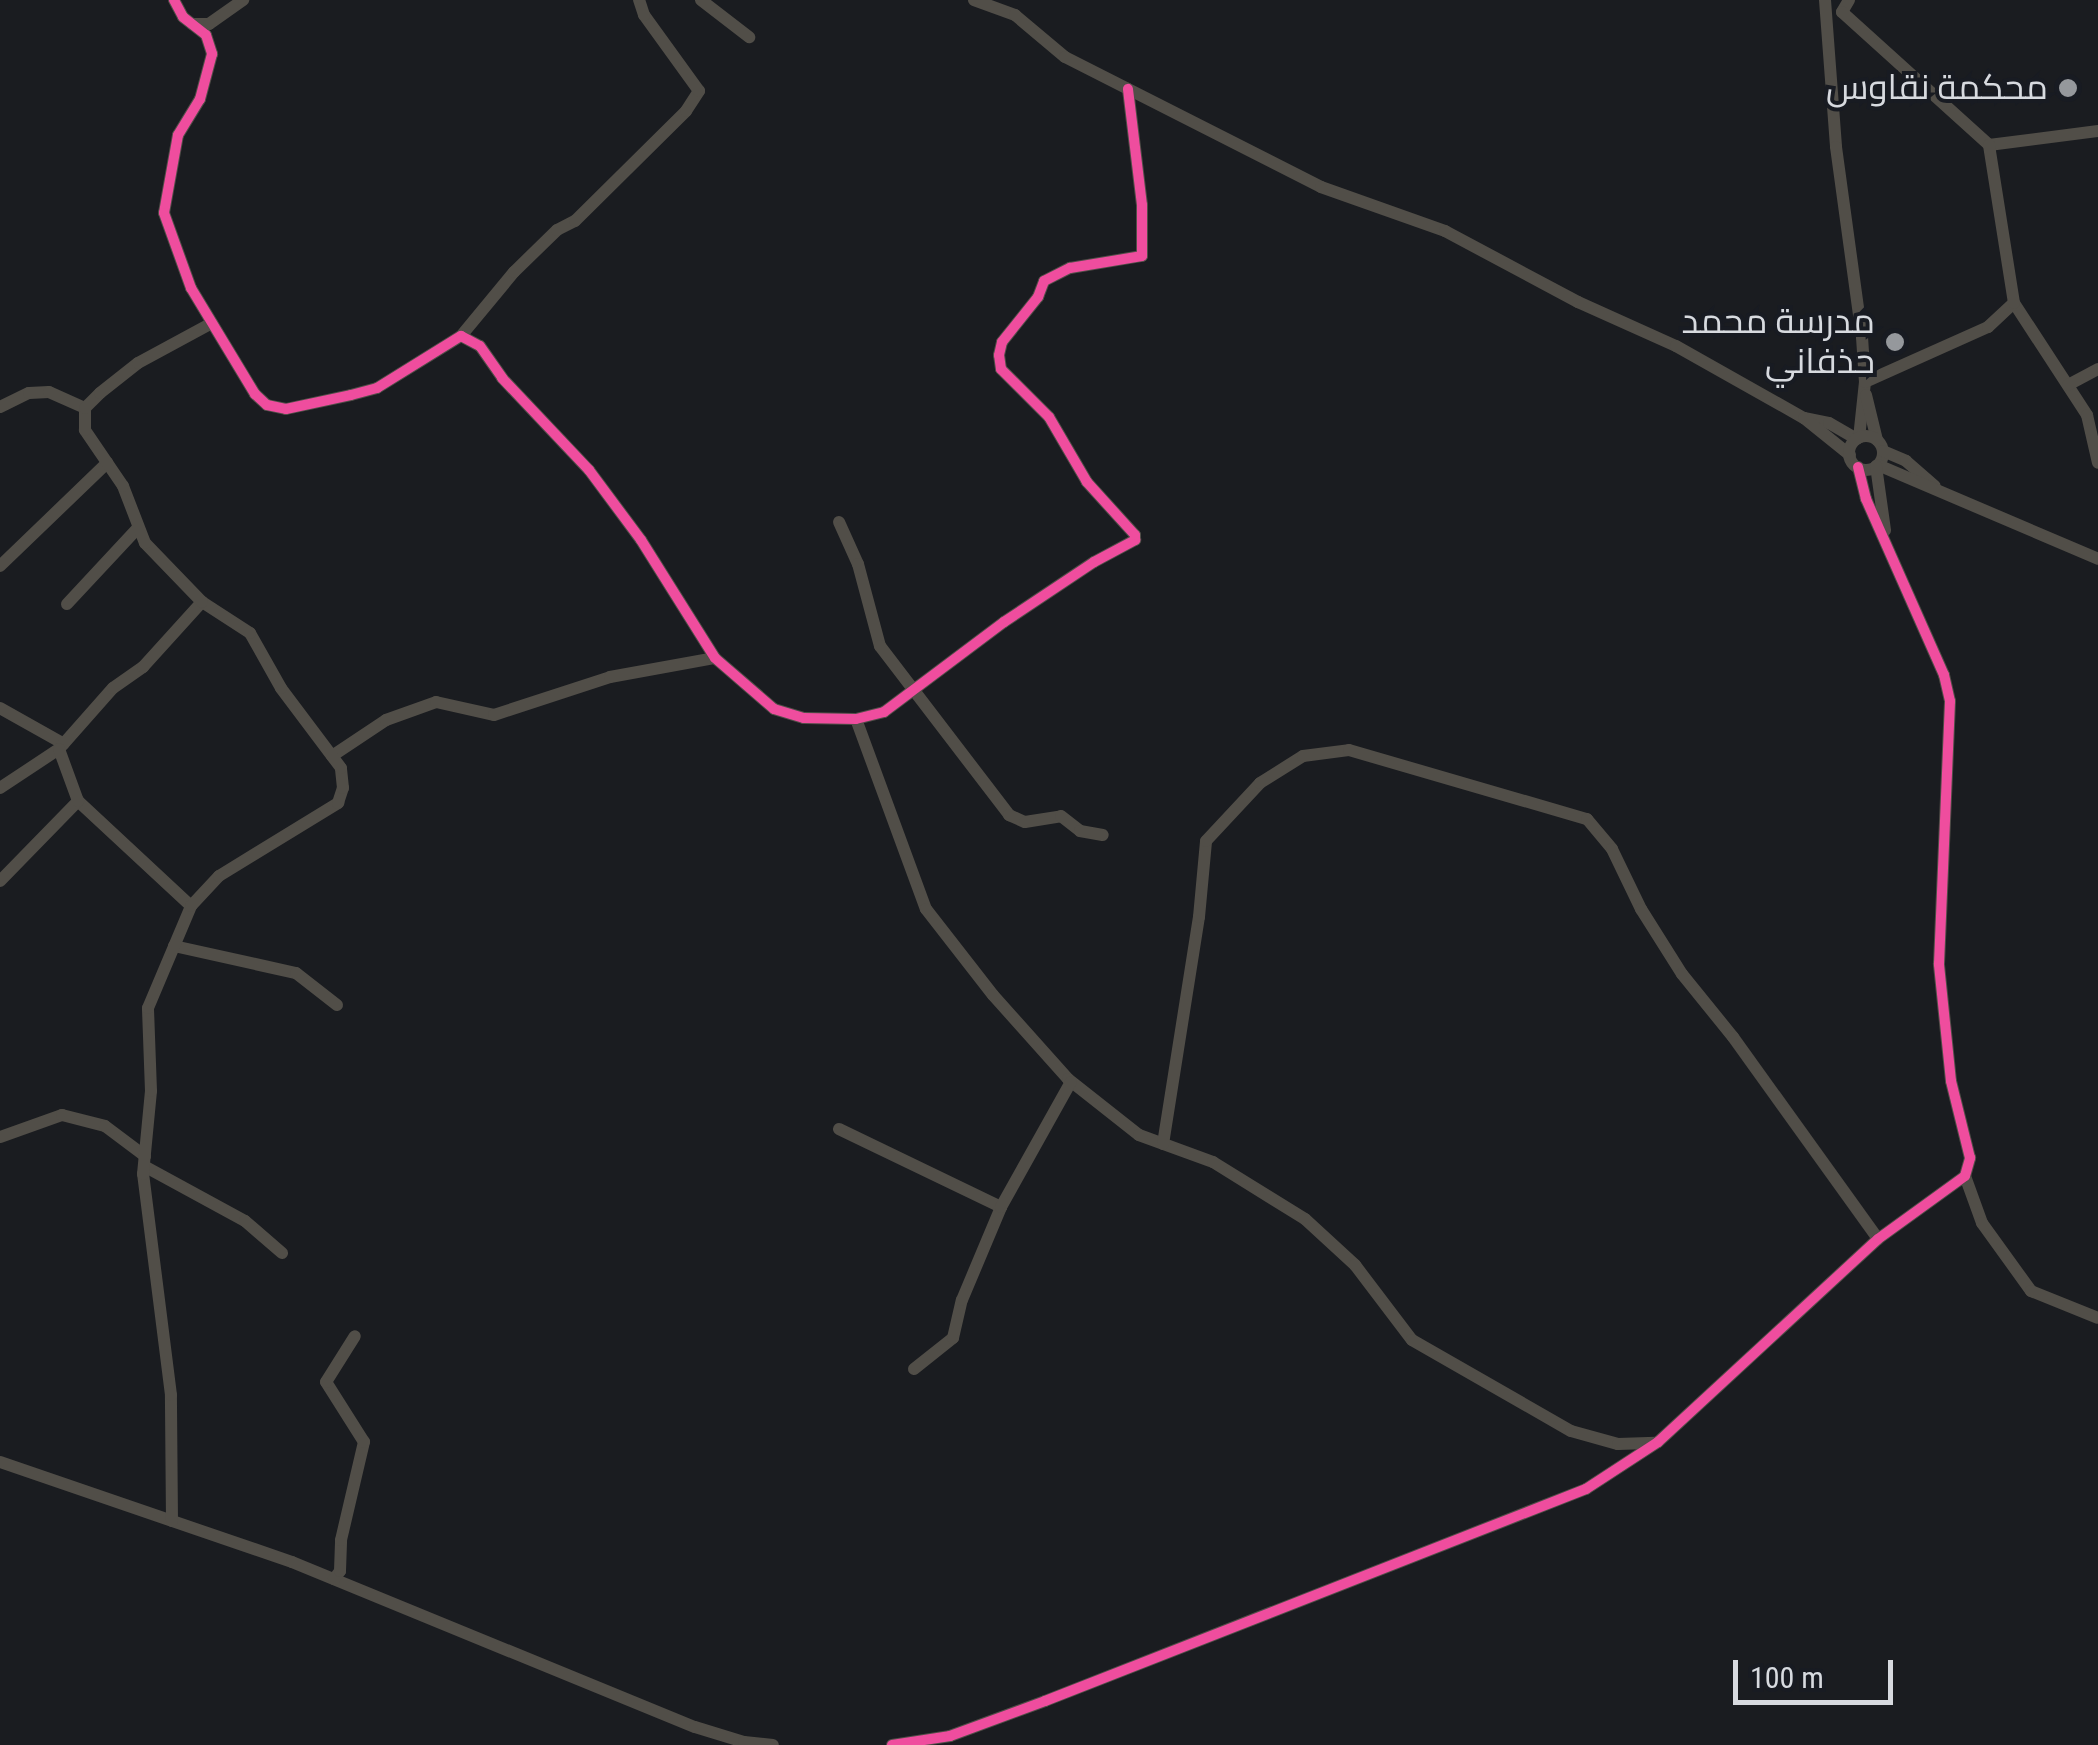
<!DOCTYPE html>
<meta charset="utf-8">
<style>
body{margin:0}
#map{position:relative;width:2098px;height:1745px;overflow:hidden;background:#1a1c20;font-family:"Roboto Condensed",Cairo,sans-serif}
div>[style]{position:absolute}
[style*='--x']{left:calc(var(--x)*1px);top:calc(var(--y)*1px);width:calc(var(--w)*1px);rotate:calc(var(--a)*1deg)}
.minor>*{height:12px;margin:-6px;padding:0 6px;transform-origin:6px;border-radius:6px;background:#514e48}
.minor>.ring{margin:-6px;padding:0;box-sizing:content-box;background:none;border:12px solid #514e48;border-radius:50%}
.cycleway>*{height:10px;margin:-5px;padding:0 5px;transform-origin:5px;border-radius:5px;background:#ef4d9e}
.dots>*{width:28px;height:28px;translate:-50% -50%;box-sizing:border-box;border:5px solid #181b22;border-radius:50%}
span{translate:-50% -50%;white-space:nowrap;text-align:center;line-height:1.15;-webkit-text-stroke:8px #181b22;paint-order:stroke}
.poi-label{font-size:35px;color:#d7dadf}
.right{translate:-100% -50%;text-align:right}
.scale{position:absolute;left:1733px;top:1660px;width:160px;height:45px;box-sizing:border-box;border:5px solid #d7dadf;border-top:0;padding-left:12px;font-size:30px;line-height:35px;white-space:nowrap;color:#d7dadf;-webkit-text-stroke:8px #181b22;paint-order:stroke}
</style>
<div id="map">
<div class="minor">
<div style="--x:174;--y:0;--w:19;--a:62"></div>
<div style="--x:183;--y:17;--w:29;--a:38"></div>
<div style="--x:206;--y:35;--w:20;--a:72"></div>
<div style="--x:212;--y:54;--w:47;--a:104.9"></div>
<div style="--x:200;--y:99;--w:42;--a:121.4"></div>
<div style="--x:178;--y:135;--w:79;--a:100.2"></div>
<div style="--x:164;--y:213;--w:80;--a:70.2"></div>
<div style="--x:191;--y:288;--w:124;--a:58.9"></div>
<div style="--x:255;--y:394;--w:16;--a:43"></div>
<div style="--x:267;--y:405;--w:19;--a:12"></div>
<div style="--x:286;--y:409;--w:66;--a:-12.2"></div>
<div style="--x:351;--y:395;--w:27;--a:-15"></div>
<div style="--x:377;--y:388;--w:99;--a:-31.8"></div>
<div style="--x:461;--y:336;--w:21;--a:28"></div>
<div style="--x:480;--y:346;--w:39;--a:55"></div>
<div style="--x:502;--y:378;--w:127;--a:46.6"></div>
<div style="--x:589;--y:470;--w:87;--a:53.4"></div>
<div style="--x:641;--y:540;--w:139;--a:57.9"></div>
<div style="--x:715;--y:658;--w:78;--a:40.8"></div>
<div style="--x:774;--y:709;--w:31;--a:17"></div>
<div style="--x:804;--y:718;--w:52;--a:1.1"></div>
<div style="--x:856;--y:719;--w:29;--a:-14"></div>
<div style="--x:884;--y:712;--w:150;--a:-36.9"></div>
<div style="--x:1004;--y:622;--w:108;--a:-33.7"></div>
<div style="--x:1094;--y:562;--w:47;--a:-28.2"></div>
<div style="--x:1135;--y:540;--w:5;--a:-90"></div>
<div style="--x:1135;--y:535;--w:72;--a:-132.2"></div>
<div style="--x:1087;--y:482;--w:75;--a:-120.3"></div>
<div style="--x:1049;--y:417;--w:68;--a:-135"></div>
<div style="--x:1001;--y:369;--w:14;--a:-98"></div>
<div style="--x:999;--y:355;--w:13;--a:-77"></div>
<div style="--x:1002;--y:342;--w:58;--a:-51.3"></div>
<div style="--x:1038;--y:297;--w:17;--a:-69"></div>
<div style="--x:1044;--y:281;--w:29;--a:-27"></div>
<div style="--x:1070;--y:268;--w:73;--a:-9.5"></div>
<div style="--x:1142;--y:256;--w:51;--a:-90"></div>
<div style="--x:1142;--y:205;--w:117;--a:-96.9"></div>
<div style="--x:701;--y:0;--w:61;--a:37.6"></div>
<div style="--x:974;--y:0;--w:44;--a:20.1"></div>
<div style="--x:1015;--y:15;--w:65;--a:40"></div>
<div style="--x:1065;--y:57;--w:287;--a:26.9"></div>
<div style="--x:1321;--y:187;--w:132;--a:19.5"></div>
<div style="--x:1445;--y:231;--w:151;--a:28.1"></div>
<div style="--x:1578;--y:302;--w:107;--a:24.2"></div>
<div style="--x:1676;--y:346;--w:147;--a:29.4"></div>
<div style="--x:1804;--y:418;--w:25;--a:11"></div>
<div style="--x:1829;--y:423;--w:32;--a:30"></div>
<div style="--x:1825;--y:0;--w:147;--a:85.7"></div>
<div style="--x:1836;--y:147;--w:192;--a:82.2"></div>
<div style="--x:1862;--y:337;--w:45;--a:86.2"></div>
<div style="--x:1865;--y:382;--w:56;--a:96.1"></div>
<div style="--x:1849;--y:0;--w:14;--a:120"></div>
<div style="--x:1842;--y:12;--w:198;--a:42.1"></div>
<div style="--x:1989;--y:145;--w:110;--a:-7.3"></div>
<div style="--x:192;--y:24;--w:17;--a:0"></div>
<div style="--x:209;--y:24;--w:42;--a:-35.2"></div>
<div style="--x:2014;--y:303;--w:134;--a:56.9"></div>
<div style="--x:2087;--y:415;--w:49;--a:77.1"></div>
<div style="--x:461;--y:336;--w:83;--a:-50.4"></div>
<div style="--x:514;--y:272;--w:60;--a:-44.3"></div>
<div style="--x:557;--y:230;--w:20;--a:-27"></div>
<div style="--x:575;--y:221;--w:156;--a:-44.7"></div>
<div style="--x:686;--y:111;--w:24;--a:-57"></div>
<div style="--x:699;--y:91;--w:94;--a:-125.9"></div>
<div style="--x:644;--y:15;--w:16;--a:-108"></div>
<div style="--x:1865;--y:382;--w:135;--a:-24.1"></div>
<div style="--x:1988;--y:327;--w:35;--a:-43"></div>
<div style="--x:2014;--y:303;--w:160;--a:-99"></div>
<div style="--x:2068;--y:385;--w:34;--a:-28"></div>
<div style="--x:1866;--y:395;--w:46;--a:76.3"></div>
<div style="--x:0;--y:407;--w:32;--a:-26"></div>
<div style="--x:29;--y:393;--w:20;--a:-3"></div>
<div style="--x:49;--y:392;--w:39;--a:24"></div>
<div style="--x:1804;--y:418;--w:59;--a:38.8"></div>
<div class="ring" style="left:1849px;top:436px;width:22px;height:22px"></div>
<div style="--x:1883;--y:451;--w:25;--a:23"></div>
<div style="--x:1906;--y:461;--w:38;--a:41"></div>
<div style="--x:1878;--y:465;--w:239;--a:23.1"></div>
<div style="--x:1876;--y:466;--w:65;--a:82"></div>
<div style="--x:839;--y:522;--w:46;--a:65.7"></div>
<div style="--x:858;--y:564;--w:85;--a:75"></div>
<div style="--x:880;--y:646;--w:213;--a:52.6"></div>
<div style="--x:1009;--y:815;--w:17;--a:24"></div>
<div style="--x:1025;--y:822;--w:36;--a:-9"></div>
<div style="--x:1061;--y:816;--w:24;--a:38"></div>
<div style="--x:1080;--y:831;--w:23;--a:10"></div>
<div style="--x:0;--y:566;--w:149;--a:-43.9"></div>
<div style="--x:67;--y:604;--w:103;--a:-47"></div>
<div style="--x:0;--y:708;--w:73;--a:29.4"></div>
<div style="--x:856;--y:719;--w:202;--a:69.8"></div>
<div style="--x:926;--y:909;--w:109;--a:52.1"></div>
<div style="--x:993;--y:995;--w:113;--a:48.2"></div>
<div style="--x:1068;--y:1079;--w:90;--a:38.3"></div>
<div style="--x:1139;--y:1135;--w:79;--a:20"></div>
<div style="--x:1213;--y:1162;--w:108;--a:31.8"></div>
<div style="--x:1305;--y:1219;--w:68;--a:42.6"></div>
<div style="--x:1355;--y:1265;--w:94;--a:52.8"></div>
<div style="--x:1412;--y:1340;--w:183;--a:29.8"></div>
<div style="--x:1571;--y:1431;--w:49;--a:15.5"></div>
<div style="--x:1618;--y:1444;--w:38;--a:-2"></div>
<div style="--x:332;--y:756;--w:65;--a:-33.7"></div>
<div style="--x:386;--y:720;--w:53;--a:-19.8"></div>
<div style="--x:436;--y:702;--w:59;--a:12.6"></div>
<div style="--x:494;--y:715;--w:122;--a:-18.1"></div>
<div style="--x:610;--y:677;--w:107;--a:-10.3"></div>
<div style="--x:0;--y:788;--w:71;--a:-33.5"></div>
<div style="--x:59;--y:749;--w:81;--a:-48.5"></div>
<div style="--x:113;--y:688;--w:37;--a:-35"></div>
<div style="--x:143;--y:667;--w:88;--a:-47.8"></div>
<div style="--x:78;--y:801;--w:154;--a:42.9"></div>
<div style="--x:0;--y:881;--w:112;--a:-45.7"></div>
<div style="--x:78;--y:801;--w:55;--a:-110.1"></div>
<div style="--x:174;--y:946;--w:125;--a:12.5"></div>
<div style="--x:296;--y:973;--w:52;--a:38"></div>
<div style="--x:839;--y:1129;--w:180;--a:25.7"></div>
<div style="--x:0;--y:1137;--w:66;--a:-19.5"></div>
<div style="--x:62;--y:1115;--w:44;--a:14.3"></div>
<div style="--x:105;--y:1126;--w:50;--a:36.9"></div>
<div style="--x:1163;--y:1144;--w:230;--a:-81"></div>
<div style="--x:1199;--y:917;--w:76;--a:-84.7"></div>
<div style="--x:1206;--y:841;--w:79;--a:-47"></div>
<div style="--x:1260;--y:783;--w:51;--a:-32.1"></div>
<div style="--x:1303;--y:756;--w:46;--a:-7.4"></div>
<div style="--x:1349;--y:750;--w:248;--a:16.2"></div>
<div style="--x:1587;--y:819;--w:39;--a:50"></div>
<div style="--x:1612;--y:849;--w:67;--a:64.2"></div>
<div style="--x:1641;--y:909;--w:77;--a:57.8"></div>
<div style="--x:1682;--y:974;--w:81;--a:51"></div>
<div style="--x:1733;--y:1037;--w:249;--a:54.3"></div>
<div style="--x:144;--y:1166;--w:115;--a:28.6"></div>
<div style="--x:245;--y:1221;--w:49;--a:40.9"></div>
<div style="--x:1965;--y:1176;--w:50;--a:70.1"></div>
<div style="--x:1982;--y:1223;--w:84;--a:54.2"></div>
<div style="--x:2031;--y:1291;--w:72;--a:21.9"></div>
<div style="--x:914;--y:1369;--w:50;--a:-38.5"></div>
<div style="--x:953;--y:1338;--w:39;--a:-77"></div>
<div style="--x:962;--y:1300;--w:101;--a:-67.2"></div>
<div style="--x:1001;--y:1207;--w:143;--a:-60.8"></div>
<div style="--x:0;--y:1462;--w:309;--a:18.9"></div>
<div style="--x:292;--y:1562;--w:435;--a:22.3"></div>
<div style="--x:695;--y:1727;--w:51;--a:17"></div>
<div style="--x:744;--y:1742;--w:29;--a:6"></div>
<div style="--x:172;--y:1521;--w:126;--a:-90.5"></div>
<div style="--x:171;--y:1395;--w:223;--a:-97.2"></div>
<div style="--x:143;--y:1174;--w:83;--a:-84.5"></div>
<div style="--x:151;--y:1091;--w:83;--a:-92.1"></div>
<div style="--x:148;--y:1008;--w:111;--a:-67.1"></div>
<div style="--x:191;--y:906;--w:41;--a:-47"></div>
<div style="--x:219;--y:876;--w:140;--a:-31.5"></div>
<div style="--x:338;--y:803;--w:16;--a:-72"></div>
<div style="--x:343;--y:788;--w:20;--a:-96"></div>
<div style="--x:341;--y:768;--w:100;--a:-126.9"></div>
<div style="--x:281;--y:688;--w:63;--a:-119.4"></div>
<div style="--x:250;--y:633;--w:57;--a:-147.1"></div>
<div style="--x:202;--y:602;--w:82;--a:-134"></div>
<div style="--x:145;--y:543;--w:61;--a:-111.1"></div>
<div style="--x:123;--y:486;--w:68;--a:-124.2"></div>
<div style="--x:85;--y:430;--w:22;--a:-90"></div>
<div style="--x:85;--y:408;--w:21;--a:-45"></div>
<div style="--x:100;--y:393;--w:48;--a:-38.3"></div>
<div style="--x:138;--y:363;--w:84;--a:-28.4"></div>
<div style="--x:334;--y:1579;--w:10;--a:-53"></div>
<div style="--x:340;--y:1571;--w:31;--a:-88"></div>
<div style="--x:341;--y:1540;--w:101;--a:-76.8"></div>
<div style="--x:364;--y:1442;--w:71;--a:-122.3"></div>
<div style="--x:326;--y:1382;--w:54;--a:-57.8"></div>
<div style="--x:892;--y:1745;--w:59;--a:-8.8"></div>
<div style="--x:950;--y:1736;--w:101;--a:-20.2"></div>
<div style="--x:1045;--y:1701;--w:581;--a:-21.4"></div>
<div style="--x:1586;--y:1489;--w:86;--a:-33.1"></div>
<div style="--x:1658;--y:1442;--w:299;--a:-42.7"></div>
<div style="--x:1878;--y:1239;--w:107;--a:-35.9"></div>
<div style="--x:1965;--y:1176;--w:19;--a:-74"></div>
<div style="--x:1970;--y:1158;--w:79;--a:-103.9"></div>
<div style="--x:1951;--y:1081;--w:118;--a:-95.9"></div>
<div style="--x:1939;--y:964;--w:263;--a:-87.6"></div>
<div style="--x:1950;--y:701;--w:27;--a:-103"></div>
<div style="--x:1944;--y:675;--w:193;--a:-113.9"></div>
<div style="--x:1866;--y:499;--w:33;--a:-104"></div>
</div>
<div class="cycleway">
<div style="--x:174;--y:0;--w:19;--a:62"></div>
<div style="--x:183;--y:17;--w:29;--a:38"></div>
<div style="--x:206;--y:35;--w:20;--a:72"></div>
<div style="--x:212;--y:54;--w:47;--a:104.9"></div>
<div style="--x:200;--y:99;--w:42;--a:121.4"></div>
<div style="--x:178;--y:135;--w:79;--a:100.2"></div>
<div style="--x:164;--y:213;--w:80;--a:70.2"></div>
<div style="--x:191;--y:288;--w:124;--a:58.9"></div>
<div style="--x:255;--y:394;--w:16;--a:43"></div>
<div style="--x:267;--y:405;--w:19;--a:12"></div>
<div style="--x:286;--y:409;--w:66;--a:-12.2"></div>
<div style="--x:351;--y:395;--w:27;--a:-15"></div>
<div style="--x:377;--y:388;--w:99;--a:-31.8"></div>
<div style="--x:461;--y:336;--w:21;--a:28"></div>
<div style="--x:480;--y:346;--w:39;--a:55"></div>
<div style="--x:502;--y:378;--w:127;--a:46.6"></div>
<div style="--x:589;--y:470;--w:87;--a:53.4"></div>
<div style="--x:641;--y:540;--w:139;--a:57.9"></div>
<div style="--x:715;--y:658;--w:78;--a:40.8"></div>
<div style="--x:774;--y:709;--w:31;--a:17"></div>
<div style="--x:804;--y:718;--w:52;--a:1.1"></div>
<div style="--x:856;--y:719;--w:29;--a:-14"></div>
<div style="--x:884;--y:712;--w:150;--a:-36.9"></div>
<div style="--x:1004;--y:622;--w:108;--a:-33.7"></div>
<div style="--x:1094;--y:562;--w:47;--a:-28.2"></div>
<div style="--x:1135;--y:540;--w:5;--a:-90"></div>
<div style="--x:1135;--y:535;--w:72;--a:-132.2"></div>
<div style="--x:1087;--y:482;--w:75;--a:-120.3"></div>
<div style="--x:1049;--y:417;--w:68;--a:-135"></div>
<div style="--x:1001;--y:369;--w:14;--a:-98"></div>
<div style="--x:999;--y:355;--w:13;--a:-77"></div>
<div style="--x:1002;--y:342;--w:58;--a:-51.3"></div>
<div style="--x:1038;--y:297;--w:17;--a:-69"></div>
<div style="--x:1044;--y:281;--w:29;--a:-27"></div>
<div style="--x:1070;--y:268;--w:73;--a:-9.5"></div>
<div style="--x:1142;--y:256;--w:51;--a:-90"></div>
<div style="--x:1142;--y:205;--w:117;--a:-96.9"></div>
<div style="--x:892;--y:1745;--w:59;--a:-8.8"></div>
<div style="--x:950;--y:1736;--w:101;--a:-20.2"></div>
<div style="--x:1045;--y:1701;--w:581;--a:-21.4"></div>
<div style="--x:1586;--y:1489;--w:86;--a:-33.1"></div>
<div style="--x:1658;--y:1442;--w:299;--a:-42.7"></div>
<div style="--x:1878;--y:1239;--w:107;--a:-35.9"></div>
<div style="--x:1965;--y:1176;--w:19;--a:-74"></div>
<div style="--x:1970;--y:1158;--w:79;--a:-103.9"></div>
<div style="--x:1951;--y:1081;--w:118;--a:-95.9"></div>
<div style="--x:1939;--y:964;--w:263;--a:-87.6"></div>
<div style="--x:1950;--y:701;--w:27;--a:-103"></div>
<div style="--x:1944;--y:675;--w:193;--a:-113.9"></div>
<div style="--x:1866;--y:499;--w:33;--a:-104"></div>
</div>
<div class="dots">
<div style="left:2068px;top:88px;background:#95989c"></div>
<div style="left:1895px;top:342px;background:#95989c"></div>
</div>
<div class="poi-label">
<span class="right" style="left:2048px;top:88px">محكمة نقاوس</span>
<span class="right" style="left:1875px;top:342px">مدرسة محمد<br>حذفاني</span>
</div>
<div class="scale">100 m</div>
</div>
